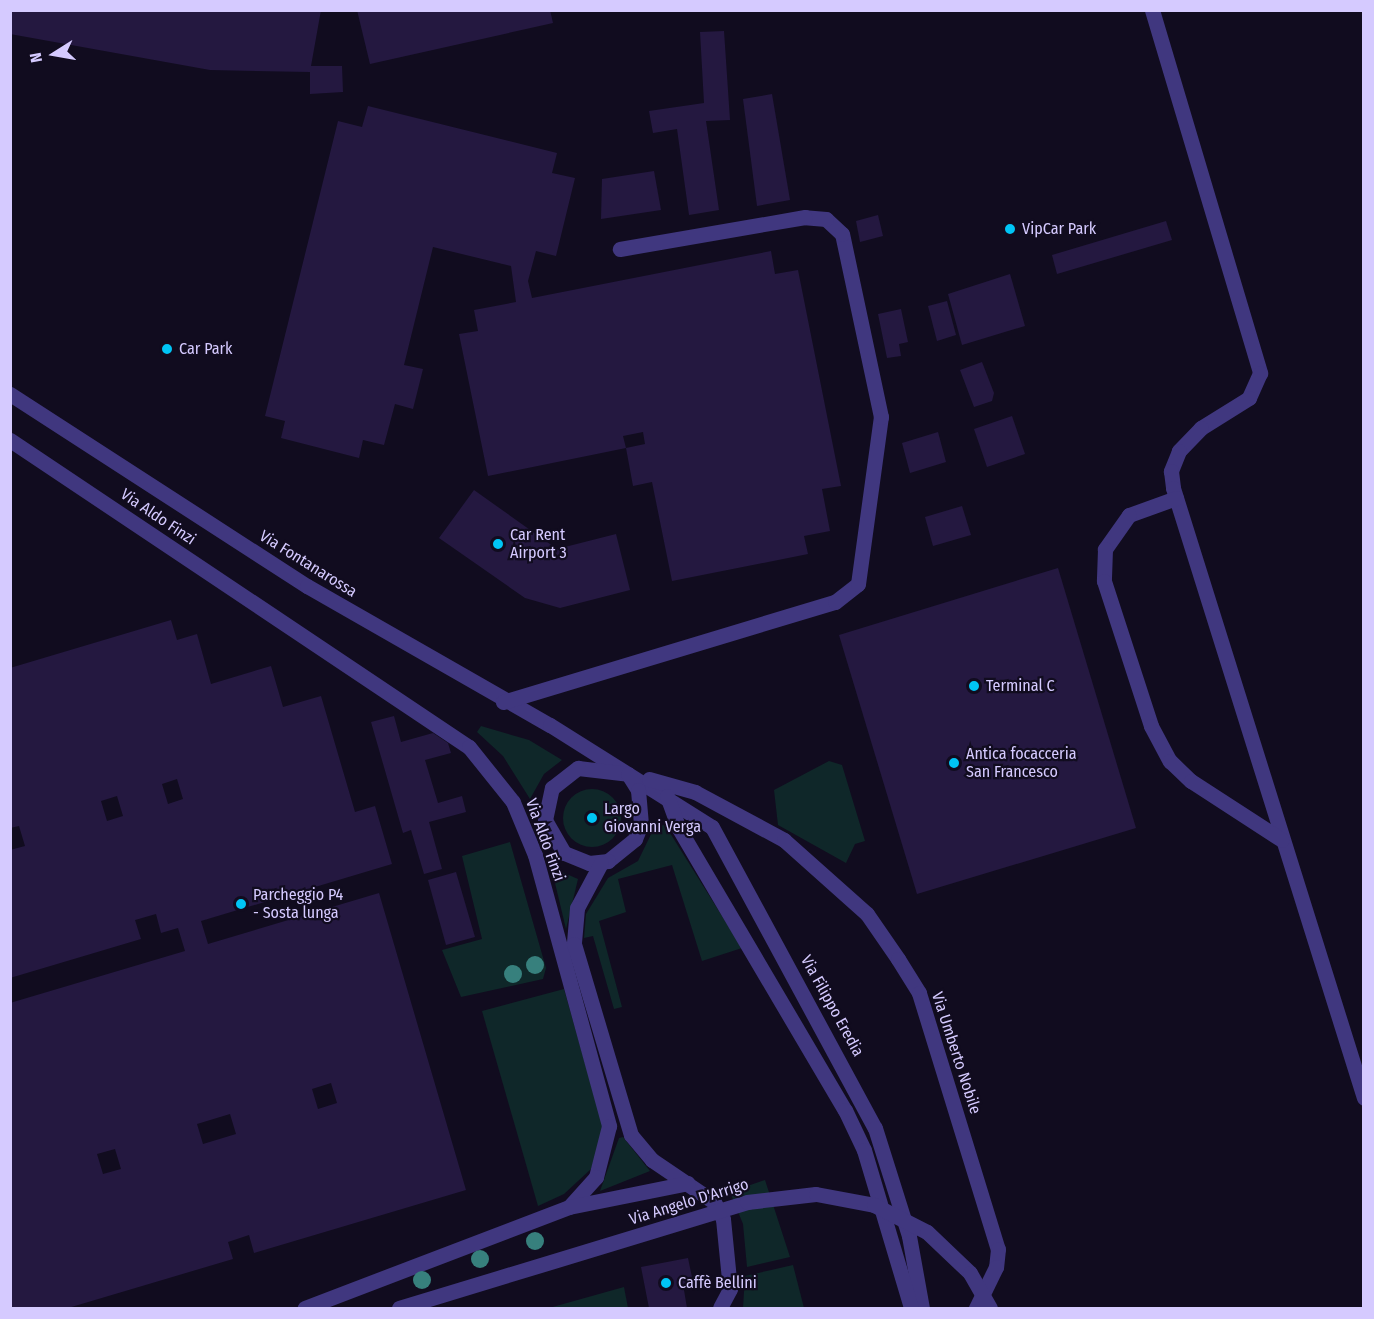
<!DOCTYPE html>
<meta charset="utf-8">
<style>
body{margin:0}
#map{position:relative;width:1374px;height:1319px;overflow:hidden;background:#110c1f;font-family:"Fira Sans Condensed",sans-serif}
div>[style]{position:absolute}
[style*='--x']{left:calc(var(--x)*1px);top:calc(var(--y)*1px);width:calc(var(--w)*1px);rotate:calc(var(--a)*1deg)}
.green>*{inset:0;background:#0f2729}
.round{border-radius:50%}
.building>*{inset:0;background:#241840}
.minor>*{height:15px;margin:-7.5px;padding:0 7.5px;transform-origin:7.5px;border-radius:7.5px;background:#40377f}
.trees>*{width:18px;height:18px;margin:-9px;border-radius:50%;background:#37807d}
.dots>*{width:16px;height:16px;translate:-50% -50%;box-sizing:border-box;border:3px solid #110c1f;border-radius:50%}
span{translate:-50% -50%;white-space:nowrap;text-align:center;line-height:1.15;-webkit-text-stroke:4.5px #110c1f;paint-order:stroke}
.poi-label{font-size:16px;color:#d5caff}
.left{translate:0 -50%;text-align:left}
.street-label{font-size:16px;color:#d5caff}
.frame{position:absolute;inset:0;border:12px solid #d5caff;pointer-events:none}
.north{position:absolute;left:24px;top:24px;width:60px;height:60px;-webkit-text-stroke:4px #110c1f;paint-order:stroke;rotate:259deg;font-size:16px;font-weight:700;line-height:24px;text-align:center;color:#d5caff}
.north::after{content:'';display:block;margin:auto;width:21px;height:27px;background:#d5caff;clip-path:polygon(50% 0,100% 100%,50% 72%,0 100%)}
</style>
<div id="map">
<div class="green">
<div style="clip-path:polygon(481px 726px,529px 740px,562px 760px,544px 774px,530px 799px,503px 756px,477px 732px)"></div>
<div style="clip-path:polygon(829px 761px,842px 765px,865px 841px,855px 844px,846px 863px,778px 825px,774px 790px)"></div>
<div class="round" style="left:563px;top:789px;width:58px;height:58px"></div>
<div style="clip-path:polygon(665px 825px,742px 948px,702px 961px,672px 865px,618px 879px,626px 912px,599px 921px,622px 1007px,614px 1009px,593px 936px,584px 938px,586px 914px,608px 878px,638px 861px,655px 826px)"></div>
<div style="clip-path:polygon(510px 842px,546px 968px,543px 979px,461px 997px,442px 950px,482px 939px,462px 856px)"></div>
<div style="clip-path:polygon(555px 869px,578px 879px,566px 929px,555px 883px)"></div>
<div style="clip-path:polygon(564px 989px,604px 1130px,591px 1169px,564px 1194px,538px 1206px,482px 1011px)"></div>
<div style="clip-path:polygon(623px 1137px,650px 1171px,600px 1191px,619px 1138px)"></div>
<div style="clip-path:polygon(765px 1180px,790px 1257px,747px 1267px,743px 1224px,730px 1192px)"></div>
<div style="clip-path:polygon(793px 1265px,804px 1308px,743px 1308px,745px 1276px)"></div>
<div style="clip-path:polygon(624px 1287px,628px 1308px,549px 1308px)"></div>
</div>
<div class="building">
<div style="clip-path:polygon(10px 10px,321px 10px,311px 66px,342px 66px,343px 92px,310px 94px,310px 72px,210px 70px,10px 34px)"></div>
<div style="clip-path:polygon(357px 10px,550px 10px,553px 23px,370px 64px)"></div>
<div style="clip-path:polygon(724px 31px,730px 120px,706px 121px,719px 210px,689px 215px,677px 129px,653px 133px,649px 111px,704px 103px,700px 32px)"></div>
<div style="clip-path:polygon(772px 94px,790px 200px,757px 206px,743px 99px)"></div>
<div style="clip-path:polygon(evenodd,368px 106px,557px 153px,552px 173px,575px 178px,556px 256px,536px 251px,528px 281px,532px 298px,771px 251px,775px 274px,798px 270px,841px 486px,822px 489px,830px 531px,804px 536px,808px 554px,672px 581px,652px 482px,633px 486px,626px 448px,488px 476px,459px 334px,478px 331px,474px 310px,516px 302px,511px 266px,433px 247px,404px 365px,423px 369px,413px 409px,395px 404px,384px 445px,363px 440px,359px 458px,281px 438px,285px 421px,265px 416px,338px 121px,362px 127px,368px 106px,643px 432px,645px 444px,626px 448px,623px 436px,643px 432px)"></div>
<div style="clip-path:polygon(654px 171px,661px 210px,601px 219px,602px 179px)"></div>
<div style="clip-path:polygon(878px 215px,883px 236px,860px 242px,856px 221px)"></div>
<div style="clip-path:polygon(1166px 221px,1172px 240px,1057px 274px,1052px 255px)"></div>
<div style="clip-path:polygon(1010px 274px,1025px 326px,962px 345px,948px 294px)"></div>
<div style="clip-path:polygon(947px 301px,956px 335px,937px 341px,928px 306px)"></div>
<div style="clip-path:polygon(901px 309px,908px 342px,899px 344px,901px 356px,887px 358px,878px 314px)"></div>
<div style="clip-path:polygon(982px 362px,994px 393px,992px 401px,974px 407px,960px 370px)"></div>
<div style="clip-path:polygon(1012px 416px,1025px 454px,987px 467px,974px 429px)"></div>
<div style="clip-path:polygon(938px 432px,946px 462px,910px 473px,902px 443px)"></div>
<div style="clip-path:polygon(474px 490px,557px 549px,616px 534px,630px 590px,560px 608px,525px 598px,439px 538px)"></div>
<div style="clip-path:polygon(962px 506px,971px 535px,933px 546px,925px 517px)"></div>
<div style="clip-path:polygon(1058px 568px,1136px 828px,917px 894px,839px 635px)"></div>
<div style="clip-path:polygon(evenodd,171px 620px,177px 640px,197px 634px,211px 684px,271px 666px,283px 707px,321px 696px,355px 812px,375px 806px,392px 864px,201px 921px,208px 944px,379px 893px,466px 1190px,254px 1253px,249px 1235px,228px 1242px,233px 1259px,68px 1308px,10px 1308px,10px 1003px,185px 951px,178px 928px,161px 933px,156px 914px,135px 920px,141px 939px,10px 978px,10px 850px,25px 846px,19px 826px,10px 828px,10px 668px,171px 620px,177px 779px,183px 799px,168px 804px,162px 784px,177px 779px,171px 620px,117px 796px,123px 816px,107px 821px,101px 801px,117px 796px,171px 620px,331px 1083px,337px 1103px,318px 1109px,312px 1089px,331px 1083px,171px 620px,230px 1114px,236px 1134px,203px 1144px,197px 1124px,230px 1114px,171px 620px,115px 1149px,121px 1169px,103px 1174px,97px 1154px,115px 1149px)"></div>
<div style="clip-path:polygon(394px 716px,401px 742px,433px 733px,448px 743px,451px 753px,425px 760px,438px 803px,462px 796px,466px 812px,429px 822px,442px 869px,424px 874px,411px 830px,403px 833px,371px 722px)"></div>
<div style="clip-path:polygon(456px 872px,475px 937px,446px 945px,428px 880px)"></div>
<div style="clip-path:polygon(688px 1258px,693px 1282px,683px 1284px,687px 1308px,649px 1308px,641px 1267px)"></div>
</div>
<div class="minor">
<div style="--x:1152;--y:10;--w:379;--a:73.4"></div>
<div style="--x:1260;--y:373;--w:27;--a:114"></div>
<div style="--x:1249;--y:398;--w:57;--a:148"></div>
<div style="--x:1201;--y:428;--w:32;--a:134"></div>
<div style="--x:1179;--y:451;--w:22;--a:112"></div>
<div style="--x:1171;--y:471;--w:17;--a:83"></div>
<div style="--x:1173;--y:488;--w:639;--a:72.61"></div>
<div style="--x:10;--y:394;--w:354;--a:32.9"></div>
<div style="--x:307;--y:586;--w:280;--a:29.8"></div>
<div style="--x:550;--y:725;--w:191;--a:32.2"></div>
<div style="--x:712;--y:827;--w:342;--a:61.6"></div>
<div style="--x:875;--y:1128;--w:113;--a:72.5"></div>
<div style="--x:909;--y:1236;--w:73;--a:79.8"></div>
<div style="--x:10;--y:440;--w:552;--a:33.78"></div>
<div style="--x:469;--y:747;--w:70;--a:51.3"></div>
<div style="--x:513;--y:802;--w:57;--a:67.5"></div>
<div style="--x:535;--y:855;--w:281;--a:74.7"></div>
<div style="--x:609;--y:1126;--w:53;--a:104.3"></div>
<div style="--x:596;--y:1177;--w:40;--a:132"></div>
<div style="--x:569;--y:1207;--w:283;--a:159.1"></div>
<div style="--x:1176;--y:498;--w:50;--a:160.1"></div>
<div style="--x:1129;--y:515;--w:42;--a:125.2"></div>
<div style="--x:1105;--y:549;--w:32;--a:92"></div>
<div style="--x:1104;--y:581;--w:152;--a:72"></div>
<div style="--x:1151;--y:726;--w:40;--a:62"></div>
<div style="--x:1170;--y:761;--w:29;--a:44"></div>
<div style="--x:1191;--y:781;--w:108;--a:33"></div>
<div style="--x:503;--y:702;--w:347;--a:-16.8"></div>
<div style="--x:835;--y:602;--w:29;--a:-38"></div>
<div style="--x:858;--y:584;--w:169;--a:-82.2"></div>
<div style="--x:881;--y:417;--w:187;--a:-102"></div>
<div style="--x:842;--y:234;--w:22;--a:-137"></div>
<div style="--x:826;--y:219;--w:21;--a:-175"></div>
<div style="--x:805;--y:217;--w:188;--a:170.2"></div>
<div style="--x:578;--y:768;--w:50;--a:6.8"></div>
<div style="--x:628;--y:774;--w:19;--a:58"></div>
<div style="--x:638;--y:790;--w:34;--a:85"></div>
<div style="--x:641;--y:824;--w:16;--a:112"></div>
<div style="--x:635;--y:839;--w:35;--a:141"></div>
<div style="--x:608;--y:861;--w:19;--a:174"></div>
<div style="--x:589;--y:863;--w:27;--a:-158"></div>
<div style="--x:564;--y:853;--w:38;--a:-120"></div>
<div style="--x:545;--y:820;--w:33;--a:-78"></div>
<div style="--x:552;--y:788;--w:33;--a:-38"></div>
<div style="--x:649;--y:779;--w:48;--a:15.8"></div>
<div style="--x:695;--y:792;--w:101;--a:28.3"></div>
<div style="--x:784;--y:840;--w:111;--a:41.7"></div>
<div style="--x:867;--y:914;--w:55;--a:55.4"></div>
<div style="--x:898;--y:959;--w:40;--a:58"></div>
<div style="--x:919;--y:993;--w:268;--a:72.9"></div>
<div style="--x:998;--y:1249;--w:18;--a:96"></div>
<div style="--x:996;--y:1267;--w:46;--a:116"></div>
<div style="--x:667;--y:796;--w:33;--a:70"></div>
<div style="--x:678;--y:827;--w:329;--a:59.5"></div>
<div style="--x:845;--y:1110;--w:44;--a:64.6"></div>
<div style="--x:864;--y:1150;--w:165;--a:73.4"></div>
<div style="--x:601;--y:863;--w:51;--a:118.1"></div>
<div style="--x:577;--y:908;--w:36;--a:95"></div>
<div style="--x:574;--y:944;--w:199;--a:73.4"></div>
<div style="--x:631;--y:1135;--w:33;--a:50"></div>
<div style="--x:652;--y:1160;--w:75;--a:34.1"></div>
<div style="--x:714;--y:1202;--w:19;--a:62"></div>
<div style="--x:723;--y:1219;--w:70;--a:84.3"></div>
<div style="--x:730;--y:1289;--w:21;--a:118"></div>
<div style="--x:569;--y:1207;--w:121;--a:-11.4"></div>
<div style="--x:399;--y:1308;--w:364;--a:-16.9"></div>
<div style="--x:747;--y:1202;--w:69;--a:-6.6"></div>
<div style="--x:816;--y:1194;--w:59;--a:10.7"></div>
<div style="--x:874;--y:1205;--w:59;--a:27"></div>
<div style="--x:927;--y:1232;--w:59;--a:43.6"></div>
<div style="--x:970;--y:1273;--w:40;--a:60.3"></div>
</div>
<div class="trees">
<div style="left:535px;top:965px"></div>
<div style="left:513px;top:974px"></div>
<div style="left:535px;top:1241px"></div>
<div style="left:480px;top:1259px"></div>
<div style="left:422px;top:1280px"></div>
</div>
<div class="dots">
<div style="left:1010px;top:229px;background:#00c5f5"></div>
<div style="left:167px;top:349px;background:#00c5f5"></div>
<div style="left:498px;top:544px;background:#00c5f5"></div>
<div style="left:974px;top:686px;background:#00c5f5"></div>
<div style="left:954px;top:763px;background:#00c5f5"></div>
<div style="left:592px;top:818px;background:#00c5f5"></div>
<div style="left:241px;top:904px;background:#00c5f5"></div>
<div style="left:666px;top:1283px;background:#00c5f5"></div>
</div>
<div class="poi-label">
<span class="left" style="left:1022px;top:229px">VipCar Park</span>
<span class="left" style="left:179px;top:349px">Car Park</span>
<span class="left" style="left:510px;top:544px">Car Rent<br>Airport 3</span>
<span class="left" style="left:986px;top:686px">Terminal C</span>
<span class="left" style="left:966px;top:763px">Antica focacceria<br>San Francesco</span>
<span class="left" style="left:604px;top:818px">Largo<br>Giovanni Verga</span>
<span class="left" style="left:253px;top:904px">Parcheggio P4<br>- Sosta lunga</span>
<span class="left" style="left:678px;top:1283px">Caffè Bellini</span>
</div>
<div class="street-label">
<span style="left:158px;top:517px;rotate:34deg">Via Aldo Finzi</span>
<span style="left:308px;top:564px;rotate:32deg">Via Fontanarossa</span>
<span style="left:545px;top:840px;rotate:70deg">Via Aldo Finzi</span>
<span style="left:832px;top:1006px;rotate:61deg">Via Filippo Eredia</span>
<span style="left:956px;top:1053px;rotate:72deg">Via Umberto Nobile</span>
<span style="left:689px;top:1202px;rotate:-17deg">Via Angelo D'Arrigo</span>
</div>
<div class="frame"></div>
<div class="north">N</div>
</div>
